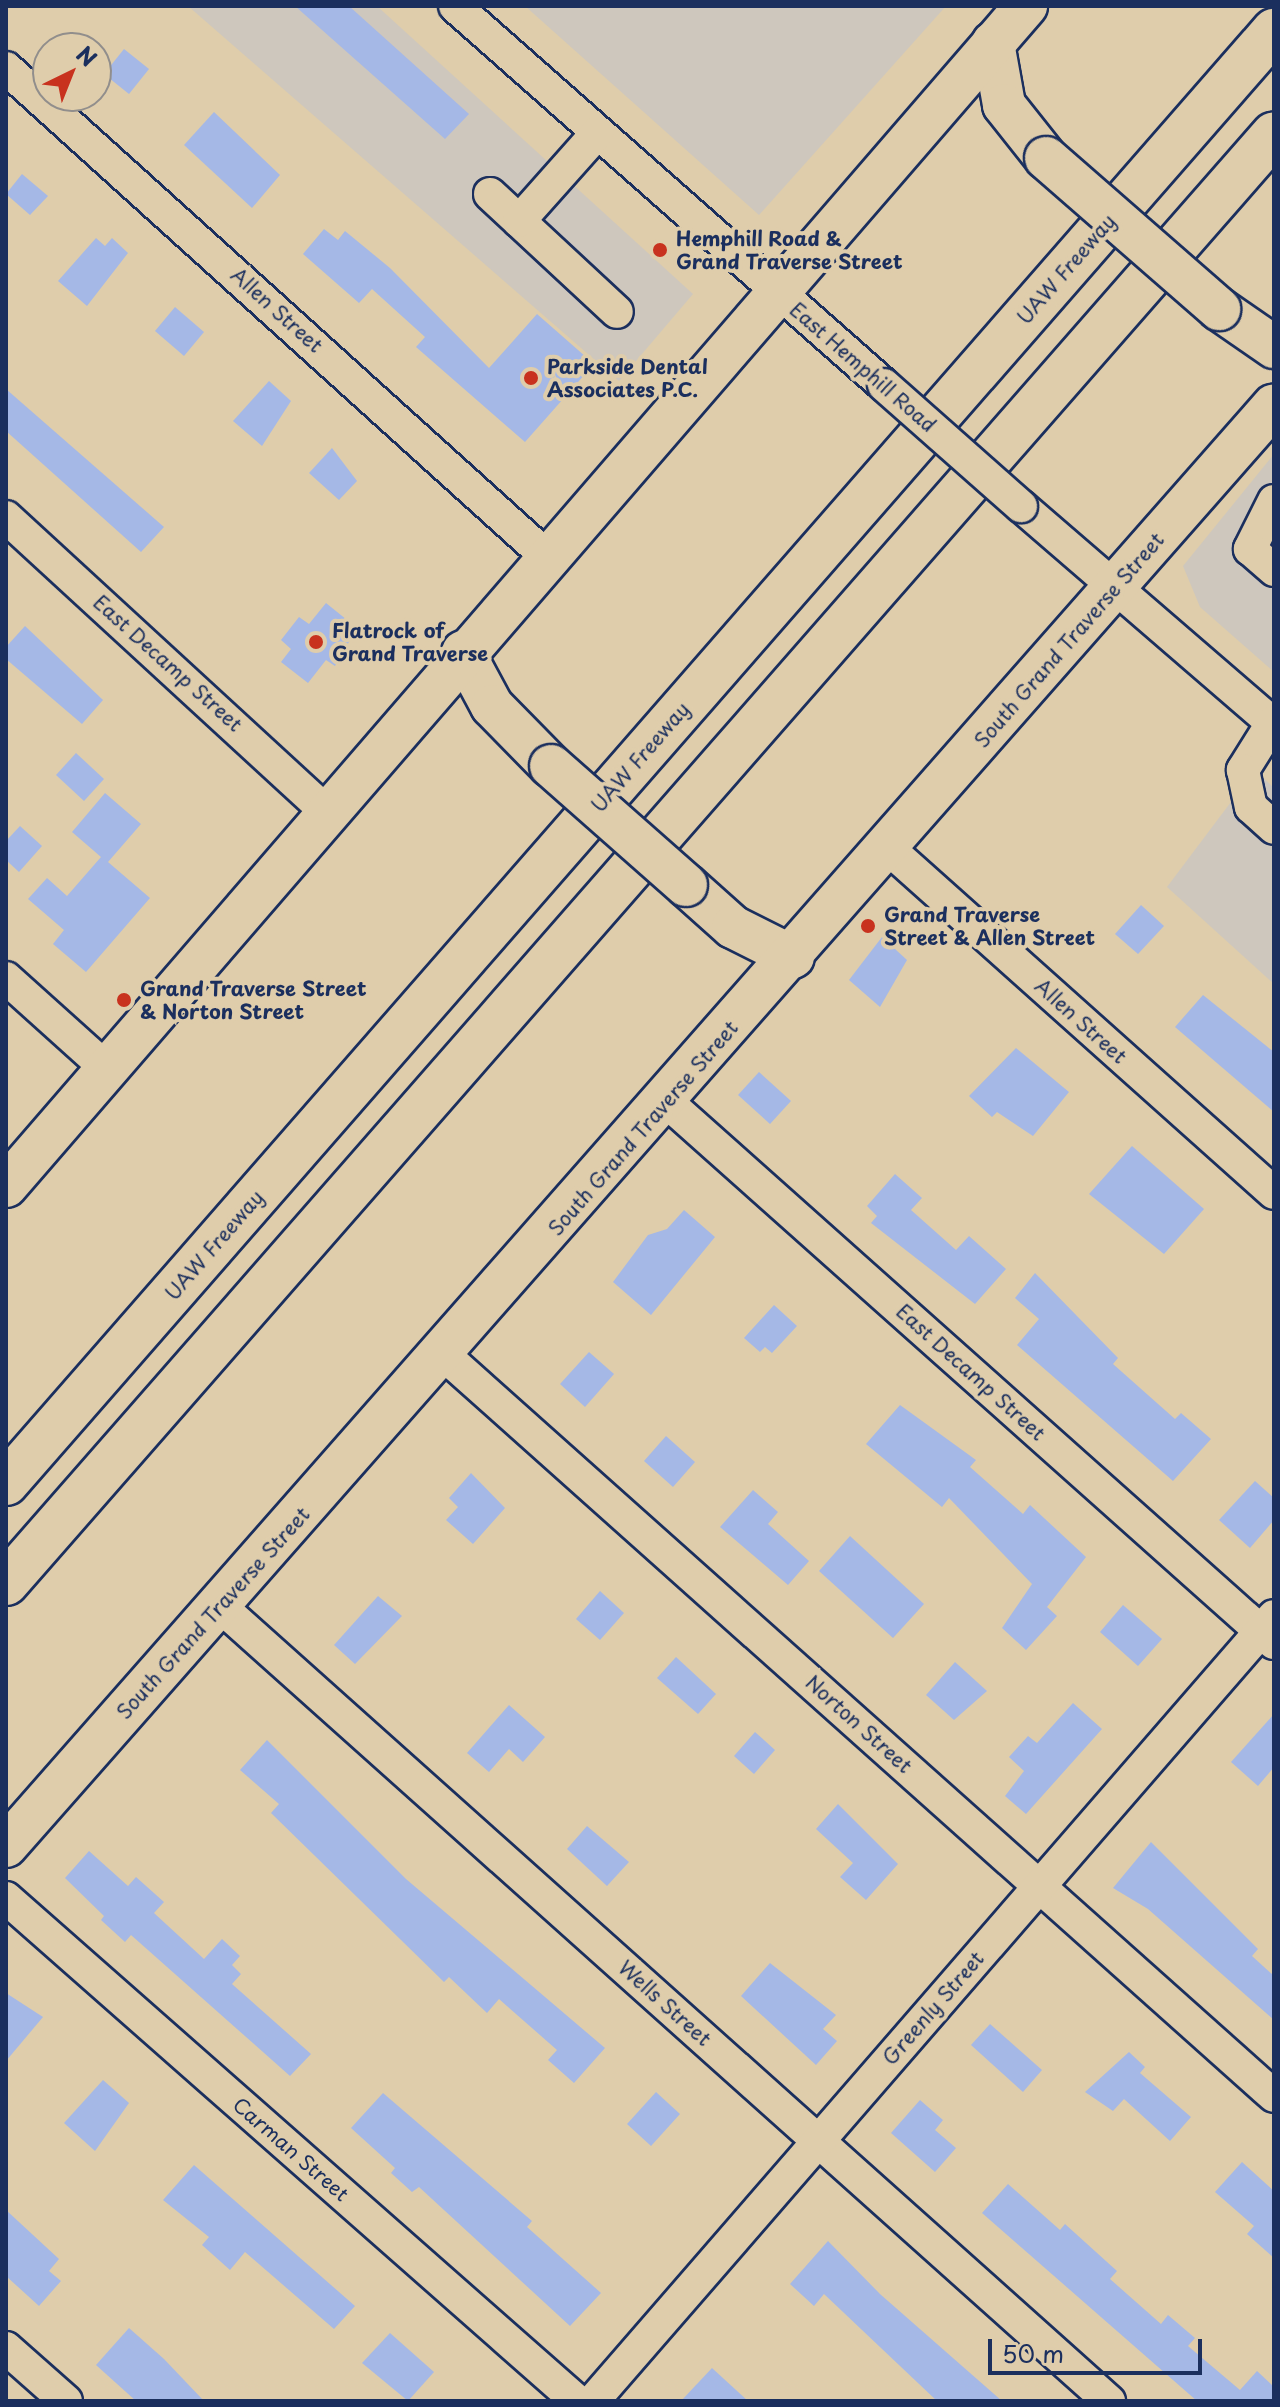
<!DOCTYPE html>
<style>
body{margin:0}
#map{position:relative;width:1280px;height:2407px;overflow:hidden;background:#dfcdab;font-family:"Playpen Sans",sans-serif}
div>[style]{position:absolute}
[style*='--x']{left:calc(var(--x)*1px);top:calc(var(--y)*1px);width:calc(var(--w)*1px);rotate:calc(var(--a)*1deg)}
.built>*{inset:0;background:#cec7bd}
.building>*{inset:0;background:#a5b8e6}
.roads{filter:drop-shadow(2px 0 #1b2f5e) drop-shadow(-2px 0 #1b2f5e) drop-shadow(0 2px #1b2f5e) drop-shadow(0 -2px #1b2f5e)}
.minor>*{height:32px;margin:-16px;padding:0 16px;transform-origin:16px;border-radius:16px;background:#dfcdab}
.major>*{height:42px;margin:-21px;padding:0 21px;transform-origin:21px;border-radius:21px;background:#dfcdab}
.highway>*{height:44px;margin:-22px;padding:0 22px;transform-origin:22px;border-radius:22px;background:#dfcdab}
.bridges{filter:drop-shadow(2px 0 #1b2f5e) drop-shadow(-2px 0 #1b2f5e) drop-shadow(0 2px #1b2f5e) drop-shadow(0 -2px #1b2f5e)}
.minor-bridge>*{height:32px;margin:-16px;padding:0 16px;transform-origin:16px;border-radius:16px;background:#dfcdab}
.major-bridge>*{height:42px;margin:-21px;padding:0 21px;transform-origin:21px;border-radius:21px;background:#dfcdab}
.dots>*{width:22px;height:22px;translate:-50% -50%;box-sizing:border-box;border:4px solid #dfcdab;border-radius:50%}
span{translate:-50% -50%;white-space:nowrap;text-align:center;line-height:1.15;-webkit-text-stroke:8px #dfcdab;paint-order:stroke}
.poi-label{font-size:20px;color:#1b2f5e;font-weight:700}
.left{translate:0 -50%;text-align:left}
.street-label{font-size:20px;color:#1b2f5e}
.frame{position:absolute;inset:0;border:8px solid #1b2f5e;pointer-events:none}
.north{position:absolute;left:32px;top:32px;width:80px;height:80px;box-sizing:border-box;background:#dfcdab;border:2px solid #918e8c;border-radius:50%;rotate:43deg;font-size:22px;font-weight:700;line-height:32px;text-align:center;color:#1b2f5e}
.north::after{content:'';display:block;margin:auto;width:28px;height:36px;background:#c8321e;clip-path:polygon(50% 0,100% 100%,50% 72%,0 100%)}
.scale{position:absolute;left:988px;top:2339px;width:214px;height:36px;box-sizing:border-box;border:4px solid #1b2f5e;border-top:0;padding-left:10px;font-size:24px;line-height:28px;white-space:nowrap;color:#1b2f5e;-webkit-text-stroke:6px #dfcdab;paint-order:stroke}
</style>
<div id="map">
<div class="built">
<div style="clip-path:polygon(188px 6px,377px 6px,693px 294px,619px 381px)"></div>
<div style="clip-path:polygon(525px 6px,946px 6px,759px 215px)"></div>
<div style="clip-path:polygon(1274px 454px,1274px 672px,1200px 607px,1183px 566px)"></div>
<div style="clip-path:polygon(1255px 770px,1274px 788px,1274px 984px,1167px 887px)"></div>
</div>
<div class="building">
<div style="clip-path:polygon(295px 6px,349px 6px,469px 114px,445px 139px)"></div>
<div style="clip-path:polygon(124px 49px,149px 69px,129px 94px,104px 74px)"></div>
<div style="clip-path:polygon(214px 112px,280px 175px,252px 208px,184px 145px)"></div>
<div style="clip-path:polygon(22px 174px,48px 196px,30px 215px,6px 194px)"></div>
<div style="clip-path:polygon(324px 229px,338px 240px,345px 231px,390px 268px,489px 368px,537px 314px,594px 364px,525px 442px,416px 347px,425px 337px,372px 289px,359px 303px,303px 254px)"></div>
<div style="clip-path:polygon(96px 238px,105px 246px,112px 238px,128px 253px,87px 306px,58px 281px)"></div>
<div style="clip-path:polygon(175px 307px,204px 332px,184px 356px,155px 331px)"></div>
<div style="clip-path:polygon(269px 381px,291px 401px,262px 446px,233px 421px)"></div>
<div style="clip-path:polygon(6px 389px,164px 527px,141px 552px,6px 431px)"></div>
<div style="clip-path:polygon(332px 448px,357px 481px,339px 500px,309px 473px)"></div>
<div style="clip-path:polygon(326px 603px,357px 628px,335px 666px,326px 660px,308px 683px,281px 662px,291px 649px,281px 640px,299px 617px,309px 624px)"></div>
<div style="clip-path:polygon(25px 626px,103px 700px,82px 724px,6px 659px,6px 647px)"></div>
<div style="clip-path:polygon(76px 753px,104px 779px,84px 801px,56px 775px)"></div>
<div style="clip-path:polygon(105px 793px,141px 824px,108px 862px,150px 898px,86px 972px,53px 944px,64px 930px,28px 899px,47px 878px,67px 896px,101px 857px,72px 832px)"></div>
<div style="clip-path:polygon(20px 826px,42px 846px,19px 872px,6px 860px,6px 841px)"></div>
<div style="clip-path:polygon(1141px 905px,1164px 926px,1138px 954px,1115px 934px)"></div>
<div style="clip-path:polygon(882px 937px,907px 960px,880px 1007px,849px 980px)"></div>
<div style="clip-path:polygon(1203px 995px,1274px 1052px,1274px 1112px,1175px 1027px)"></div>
<div style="clip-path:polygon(1016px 1048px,1069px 1092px,1033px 1136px,997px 1112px,992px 1117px,969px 1096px)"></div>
<div style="clip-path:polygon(759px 1072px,791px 1101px,770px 1124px,738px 1095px)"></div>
<div style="clip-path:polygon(1132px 1146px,1204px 1209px,1164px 1254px,1089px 1194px)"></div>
<div style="clip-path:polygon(895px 1174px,922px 1198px,911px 1210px,956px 1250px,969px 1236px,1006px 1269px,975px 1304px,871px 1223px,877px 1216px,867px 1206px)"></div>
<div style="clip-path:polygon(684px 1210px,715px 1237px,651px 1315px,613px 1282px,648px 1235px,667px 1229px)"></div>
<div style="clip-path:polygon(1035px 1273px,1118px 1358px,1113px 1364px,1175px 1419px,1181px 1413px,1211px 1439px,1173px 1481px,1017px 1345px,1039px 1319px,1015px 1298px)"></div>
<div style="clip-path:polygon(774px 1305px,797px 1326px,772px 1353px,765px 1347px,760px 1352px,744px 1338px)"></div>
<div style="clip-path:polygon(589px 1352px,614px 1374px,585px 1407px,560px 1384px)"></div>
<div style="clip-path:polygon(900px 1405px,976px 1460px,970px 1467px,1023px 1514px,1030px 1505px,1086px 1557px,1047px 1607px,1057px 1616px,1026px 1650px,1002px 1628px,1032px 1584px,949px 1498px,942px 1507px,866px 1444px)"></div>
<div style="clip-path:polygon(666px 1436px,695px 1462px,673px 1487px,644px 1461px)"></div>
<div style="clip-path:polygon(471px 1473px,505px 1508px,473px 1544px,446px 1520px,458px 1507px,449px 1498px)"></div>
<div style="clip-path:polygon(1255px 1481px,1274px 1498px,1274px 1520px,1250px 1548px,1219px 1520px)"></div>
<div style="clip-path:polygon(753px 1490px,778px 1512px,768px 1524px,809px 1561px,788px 1585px,720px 1527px)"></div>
<div style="clip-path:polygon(850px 1536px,924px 1604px,893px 1638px,819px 1571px)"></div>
<div style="clip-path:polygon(600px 1591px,624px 1613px,600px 1640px,576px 1619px)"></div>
<div style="clip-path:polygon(378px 1596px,402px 1616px,355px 1664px,334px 1645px)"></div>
<div style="clip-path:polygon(1123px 1605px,1162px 1639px,1138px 1666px,1100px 1632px)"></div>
<div style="clip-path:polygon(676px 1657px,716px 1694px,698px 1714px,657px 1678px)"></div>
<div style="clip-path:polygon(955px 1662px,987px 1691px,954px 1720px,926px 1695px)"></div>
<div style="clip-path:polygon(1073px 1703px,1102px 1729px,1026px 1814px,1005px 1796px,1024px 1771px,1009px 1757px,1028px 1736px,1037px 1743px)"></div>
<div style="clip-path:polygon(509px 1705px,545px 1737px,523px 1762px,509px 1749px,489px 1772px,467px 1753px)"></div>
<div style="clip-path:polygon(1274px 1714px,1274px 1767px,1258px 1786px,1231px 1762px)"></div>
<div style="clip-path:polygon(755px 1732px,775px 1750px,754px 1774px,734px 1756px)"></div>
<div style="clip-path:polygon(267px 1740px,406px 1879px,605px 2048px,574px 2083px,548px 2060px,557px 2050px,499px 1999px,487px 2013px,449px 1977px,444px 1982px,271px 1813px,279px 1804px,240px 1770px)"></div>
<div style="clip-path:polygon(838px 1804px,898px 1864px,866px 1900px,840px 1877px,853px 1863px,816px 1829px)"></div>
<div style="clip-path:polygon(587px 1826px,629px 1862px,607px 1886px,567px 1849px)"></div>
<div style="clip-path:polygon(1151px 1842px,1258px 1949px,1252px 1956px,1274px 1976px,1274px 2020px,1148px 1909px,1113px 1888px)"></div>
<div style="clip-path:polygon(89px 1851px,128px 1886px,136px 1877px,164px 1902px,154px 1913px,204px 1959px,222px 1939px,240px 1956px,232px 1965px,241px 1974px,232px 1984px,311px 2054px,290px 2076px,131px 1935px,125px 1942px,101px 1920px,104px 1916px,65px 1878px)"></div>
<div style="clip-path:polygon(770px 1963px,836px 2015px,823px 2029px,837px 2041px,816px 2065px,741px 1996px)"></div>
<div style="clip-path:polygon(6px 1993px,43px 2017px,6px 2061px)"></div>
<div style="clip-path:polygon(990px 2024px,1042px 2070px,1023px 2092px,971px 2045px)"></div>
<div style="clip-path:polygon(1129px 2052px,1145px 2067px,1140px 2073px,1191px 2117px,1170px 2141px,1124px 2099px,1113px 2111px,1085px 2092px)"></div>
<div style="clip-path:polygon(103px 2080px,129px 2103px,95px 2151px,64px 2123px)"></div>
<div style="clip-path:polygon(656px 2092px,680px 2114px,651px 2146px,627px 2124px)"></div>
<div style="clip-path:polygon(383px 2093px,532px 2221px,527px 2227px,601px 2293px,570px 2326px,419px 2187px,412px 2192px,391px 2173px,395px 2168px,351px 2128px)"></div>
<div style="clip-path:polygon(920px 2100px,943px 2120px,935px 2130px,956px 2148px,935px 2172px,891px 2133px)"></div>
<div style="clip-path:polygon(1242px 2162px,1274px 2191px,1274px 2258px,1247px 2234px,1254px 2226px,1215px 2192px)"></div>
<div style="clip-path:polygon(194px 2165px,355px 2306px,334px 2329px,245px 2252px,230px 2270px,202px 2245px,209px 2237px,163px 2200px)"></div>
<div style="clip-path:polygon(1008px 2184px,1060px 2230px,1065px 2224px,1117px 2271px,1110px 2279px,1161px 2324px,1168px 2315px,1195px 2338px,1188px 2346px,1240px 2390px,1257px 2371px,1274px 2387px,1274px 2401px,1197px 2401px,982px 2213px)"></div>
<div style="clip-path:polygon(6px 2210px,59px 2259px,49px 2271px,61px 2281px,39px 2306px,6px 2276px)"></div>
<div style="clip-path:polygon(828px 2241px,880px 2294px,1002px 2401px,937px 2401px,824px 2294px,814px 2306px,790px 2284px)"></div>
<div style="clip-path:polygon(129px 2328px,164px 2359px,204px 2401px,136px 2401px,96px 2365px)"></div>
<div style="clip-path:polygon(390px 2333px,434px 2372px,408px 2401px,362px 2363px)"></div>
<div style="clip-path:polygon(712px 2368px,748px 2401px,681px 2401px)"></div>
</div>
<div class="roads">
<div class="minor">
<div style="--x:455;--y:6;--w:572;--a:41.46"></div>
<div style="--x:6;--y:68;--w:726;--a:42.1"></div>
<div style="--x:490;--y:194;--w:173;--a:42.9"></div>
<div style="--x:519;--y:221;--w:118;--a:-48.4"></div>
<div style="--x:1274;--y:501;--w:54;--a:116.6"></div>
<div style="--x:1250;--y:549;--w:32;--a:41"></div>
<div style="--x:1021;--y:506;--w:334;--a:40.8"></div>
<div style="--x:6;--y:517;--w:436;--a:42.6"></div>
<div style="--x:1273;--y:722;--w:57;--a:122"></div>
<div style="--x:1243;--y:770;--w:38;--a:78"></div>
<div style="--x:1251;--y:807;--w:31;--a:42"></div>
<div style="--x:889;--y:849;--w:516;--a:41.78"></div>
<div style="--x:6;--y:978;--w:136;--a:42"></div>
<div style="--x:667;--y:1102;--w:813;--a:41.71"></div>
<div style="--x:443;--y:1354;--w:1114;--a:41.76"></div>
<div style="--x:220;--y:1606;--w:1193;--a:41.81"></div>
<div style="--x:6;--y:1898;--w:761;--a:41.38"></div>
<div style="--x:6;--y:2348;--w:80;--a:41.5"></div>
<div style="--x:593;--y:2401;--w:1039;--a:-49.06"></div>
</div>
<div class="major">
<div style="--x:993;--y:43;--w:63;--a:79.9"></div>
<div style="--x:1004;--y:105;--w:68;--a:51.6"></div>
<div style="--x:1219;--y:309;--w:67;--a:34.6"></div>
<div style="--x:463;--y:652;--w:61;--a:61.8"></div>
<div style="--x:492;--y:706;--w:84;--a:45.5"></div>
<div style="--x:686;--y:885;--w:63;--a:41.8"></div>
<div style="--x:733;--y:927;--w:67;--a:26.6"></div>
<div style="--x:6;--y:1186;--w:1560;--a:-49.16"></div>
<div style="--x:6;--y:1846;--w:1919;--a:-48.65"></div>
</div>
<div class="highway">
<div style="--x:6;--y:1483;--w:1928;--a:-48.87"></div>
<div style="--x:6;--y:1583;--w:1925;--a:-48.81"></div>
</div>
</div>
<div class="bridges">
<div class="minor-bridge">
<div style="--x:884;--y:385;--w:183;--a:41.5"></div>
</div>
<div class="major-bridge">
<div style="--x:1046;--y:158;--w:230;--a:41.1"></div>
<div style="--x:551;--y:766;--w:180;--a:41.4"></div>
</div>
</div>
<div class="dots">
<div style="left:660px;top:250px;background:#c8321e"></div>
<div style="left:531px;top:378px;background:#c8321e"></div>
<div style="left:316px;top:642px;background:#c8321e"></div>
<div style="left:868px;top:926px;background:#c8321e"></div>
<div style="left:124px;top:1000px;background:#c8321e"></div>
</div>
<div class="poi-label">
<span class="left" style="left:676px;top:250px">Hemphill Road &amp;<br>Grand Traverse Street</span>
<span class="left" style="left:547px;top:378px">Parkside Dental<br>Associates P.C.</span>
<span class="left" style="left:332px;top:642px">Flatrock of<br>Grand Traverse</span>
<span class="left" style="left:884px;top:926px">Grand Traverse<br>Street &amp; Allen Street</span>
<span class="left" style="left:140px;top:1000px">Grand Traverse Street<br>&amp; Norton Street</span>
</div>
<div class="street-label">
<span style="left:1066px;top:269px;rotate:-49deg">UAW Freeway</span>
<span style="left:277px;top:310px;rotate:42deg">Allen Street</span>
<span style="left:863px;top:367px;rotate:41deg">East Hemphill Road</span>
<span style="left:1069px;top:640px;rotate:-49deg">South Grand Traverse Street</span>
<span style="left:168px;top:663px;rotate:42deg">East Decamp Street</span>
<span style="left:640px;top:757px;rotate:-49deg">UAW Freeway</span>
<span style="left:1081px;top:1021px;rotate:42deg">Allen Street</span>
<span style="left:643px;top:1128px;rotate:-49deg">South Grand Traverse Street</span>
<span style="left:214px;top:1245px;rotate:-49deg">UAW Freeway</span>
<span style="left:971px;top:1372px;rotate:42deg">East Decamp Street</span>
<span style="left:213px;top:1613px;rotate:-48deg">South Grand Traverse Street</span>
<span style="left:859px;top:1724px;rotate:42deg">Norton Street</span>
<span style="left:665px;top:2003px;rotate:42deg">Wells Street</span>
<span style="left:933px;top:2008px;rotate:-49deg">Greenly Street</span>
<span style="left:291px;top:2149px;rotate:41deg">Carman Street</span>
</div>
<div class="frame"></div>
<div class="north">N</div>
<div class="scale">50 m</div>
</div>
